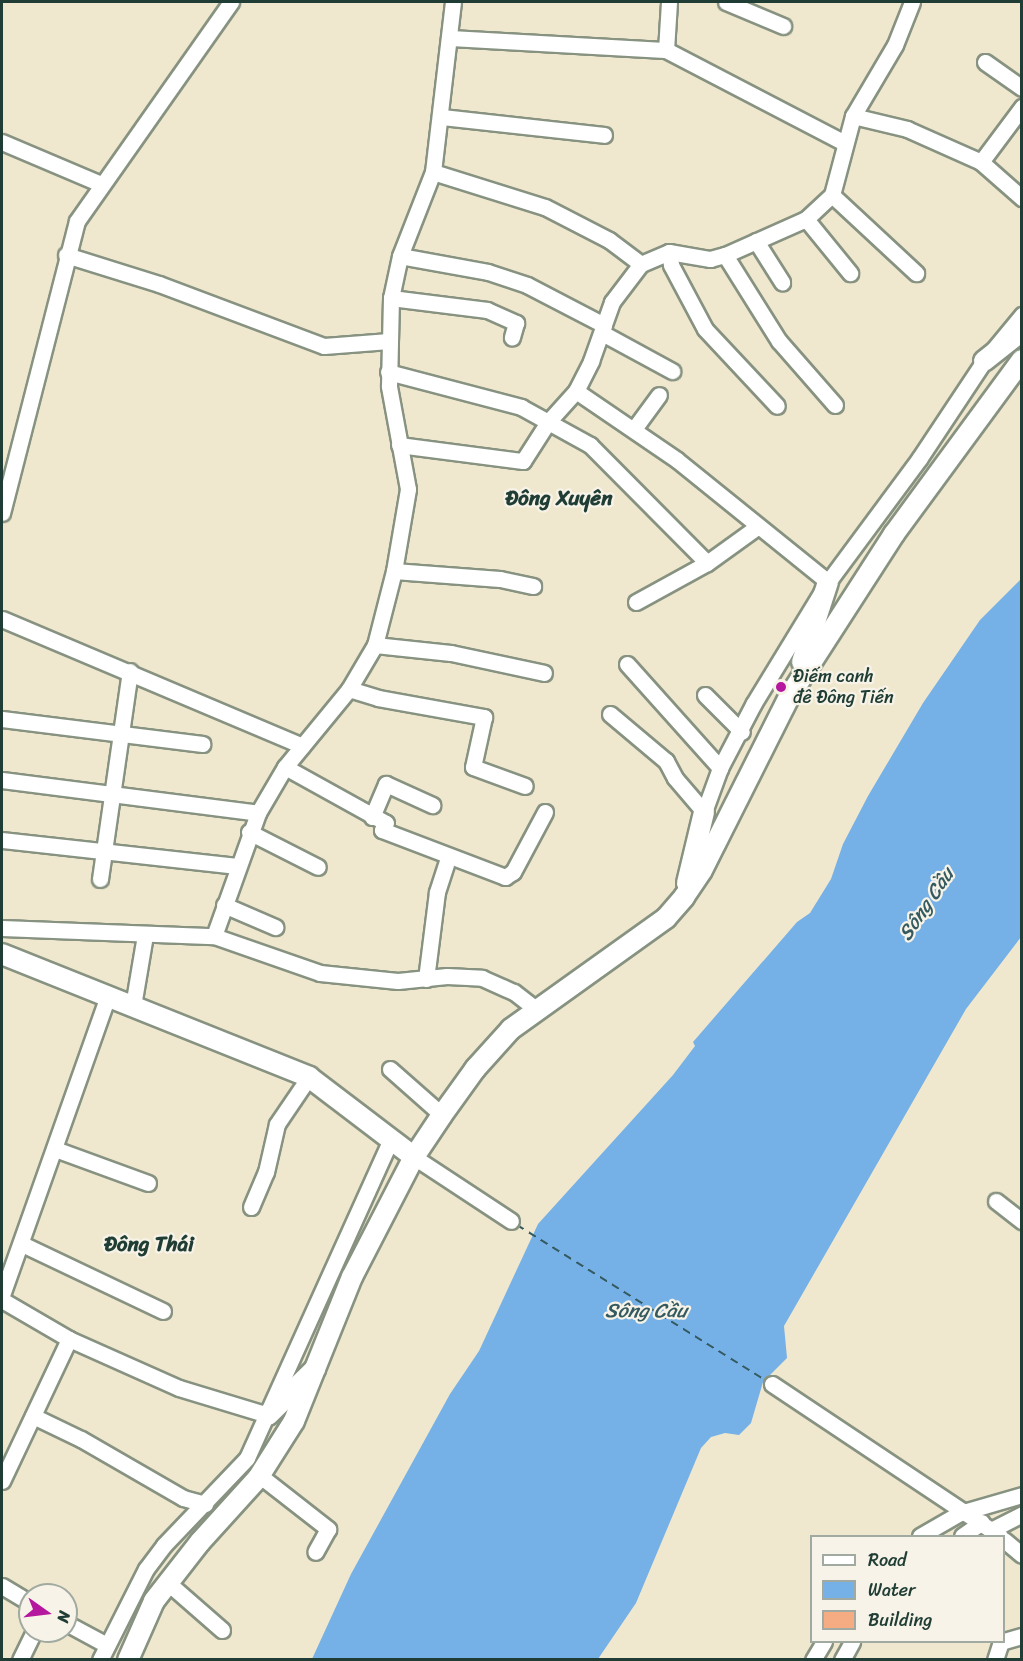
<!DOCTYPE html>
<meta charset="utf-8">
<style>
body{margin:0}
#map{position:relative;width:1023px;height:1661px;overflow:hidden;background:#efe8ce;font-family:Sriracha,sans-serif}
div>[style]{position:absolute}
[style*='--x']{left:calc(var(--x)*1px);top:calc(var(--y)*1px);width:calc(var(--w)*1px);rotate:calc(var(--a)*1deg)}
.water>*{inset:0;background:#75b0e6}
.ferry>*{height:1.5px;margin-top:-0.75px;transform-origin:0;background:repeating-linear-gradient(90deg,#345a60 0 8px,transparent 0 14px)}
.building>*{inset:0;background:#f6ac82}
.round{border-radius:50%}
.roads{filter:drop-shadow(2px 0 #879281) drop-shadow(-2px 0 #879281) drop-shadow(0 2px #879281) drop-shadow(0 -2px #879281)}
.minor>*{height:15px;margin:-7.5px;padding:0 7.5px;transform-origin:7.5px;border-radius:7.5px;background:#fff}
.major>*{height:20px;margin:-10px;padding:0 10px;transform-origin:10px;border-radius:10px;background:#fff}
.dots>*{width:16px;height:16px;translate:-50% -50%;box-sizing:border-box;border:3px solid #f7f3e8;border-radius:50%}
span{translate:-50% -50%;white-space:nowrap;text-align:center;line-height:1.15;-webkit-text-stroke:4.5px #f7f3e8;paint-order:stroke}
.poi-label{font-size:18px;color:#1f3d34}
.left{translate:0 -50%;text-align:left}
.water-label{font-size:20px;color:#345a60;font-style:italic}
.quarter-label{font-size:21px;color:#1f3d34;font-weight:700}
.frame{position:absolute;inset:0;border:3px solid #1f3d34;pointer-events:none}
.legend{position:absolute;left:810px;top:1535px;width:195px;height:108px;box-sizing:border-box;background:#f7f3e8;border:2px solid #a1aaa0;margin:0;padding:8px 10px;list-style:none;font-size:18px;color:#1f3d34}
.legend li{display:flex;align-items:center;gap:12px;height:30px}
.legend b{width:30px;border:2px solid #a1aaa0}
.north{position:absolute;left:18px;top:1583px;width:60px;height:60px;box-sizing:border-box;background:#f7f3e8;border:2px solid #a1aaa0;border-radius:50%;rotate:104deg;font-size:16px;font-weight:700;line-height:24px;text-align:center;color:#1f3d34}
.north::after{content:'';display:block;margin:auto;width:21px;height:27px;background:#b5179e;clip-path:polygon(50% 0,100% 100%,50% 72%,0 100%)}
</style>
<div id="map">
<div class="water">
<div style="clip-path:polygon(1021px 579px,1021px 937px,966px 1009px,784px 1326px,787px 1358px,763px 1382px,751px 1423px,739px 1435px,725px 1433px,711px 1437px,701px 1448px,636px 1603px,598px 1659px,312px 1659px,351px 1574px,450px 1394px,479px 1351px,538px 1224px,673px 1075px,695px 1046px,693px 1042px,797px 922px,810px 913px,831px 879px,843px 844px,868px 796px,923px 703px,980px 620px)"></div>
</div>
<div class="ferry">
<div style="--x:517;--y:1225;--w:295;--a:32"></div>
</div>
<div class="building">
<div class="round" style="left:774px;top:681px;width:10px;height:10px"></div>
</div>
<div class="roads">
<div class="minor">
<div style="--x:726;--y:2;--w:62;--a:22.8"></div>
<div style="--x:449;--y:38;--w:217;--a:3.2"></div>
<div style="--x:666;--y:50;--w:202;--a:27.5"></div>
<div style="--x:666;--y:50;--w:48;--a:-86.4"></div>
<div style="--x:985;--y:62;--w:45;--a:35.1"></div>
<div style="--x:853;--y:116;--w:82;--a:-59.4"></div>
<div style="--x:895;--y:45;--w:46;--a:-68.4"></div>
<div style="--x:442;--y:117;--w:163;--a:6.3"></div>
<div style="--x:2;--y:142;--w:108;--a:23"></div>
<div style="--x:981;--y:162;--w:69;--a:-53.3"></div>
<div style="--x:433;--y:172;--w:117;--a:17.4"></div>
<div style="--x:545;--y:207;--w:72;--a:27.3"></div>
<div style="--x:609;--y:240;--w:40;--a:37"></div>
<div style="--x:832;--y:195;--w:115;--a:42.9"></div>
<div style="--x:806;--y:219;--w:70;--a:50.8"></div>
<div style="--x:756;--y:241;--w:49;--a:57.6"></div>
<div style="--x:669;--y:252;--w:13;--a:81"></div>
<div style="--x:671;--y:265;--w:72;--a:62"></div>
<div style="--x:705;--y:329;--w:105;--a:46.9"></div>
<div style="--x:66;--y:255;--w:97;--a:17.3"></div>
<div style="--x:159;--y:284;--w:176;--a:20.6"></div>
<div style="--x:324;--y:346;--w:65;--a:-4.4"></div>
<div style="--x:725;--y:255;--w:102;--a:57.9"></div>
<div style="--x:779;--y:341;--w:85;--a:48.8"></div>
<div style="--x:400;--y:256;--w:89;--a:10.3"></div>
<div style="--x:488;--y:272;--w:41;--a:18.4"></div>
<div style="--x:527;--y:285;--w:87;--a:27.5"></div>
<div style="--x:391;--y:298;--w:97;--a:7.1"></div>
<div style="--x:487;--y:310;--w:32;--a:24"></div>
<div style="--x:516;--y:323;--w:15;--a:106"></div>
<div style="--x:602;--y:333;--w:80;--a:28.5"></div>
<div style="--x:388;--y:372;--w:138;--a:14.7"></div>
<div style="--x:521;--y:407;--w:79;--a:28.8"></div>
<div style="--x:590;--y:445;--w:166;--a:45.2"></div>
<div style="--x:576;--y:391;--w:122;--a:34.3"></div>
<div style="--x:677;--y:460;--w:194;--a:38.9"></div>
<div style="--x:634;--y:429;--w:42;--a:-53.7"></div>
<div style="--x:399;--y:445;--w:125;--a:7.4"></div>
<div style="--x:523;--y:461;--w:46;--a:-57.3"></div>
<div style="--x:548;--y:422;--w:42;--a:-47.9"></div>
<div style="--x:576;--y:391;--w:34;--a:-63"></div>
<div style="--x:591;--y:361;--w:63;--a:-70.4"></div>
<div style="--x:612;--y:302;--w:48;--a:-52.7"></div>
<div style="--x:641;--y:264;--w:30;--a:-23"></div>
<div style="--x:669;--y:252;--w:42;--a:9.7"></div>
<div style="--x:710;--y:259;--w:16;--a:-15"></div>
<div style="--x:725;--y:255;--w:89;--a:-24"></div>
<div style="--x:806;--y:219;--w:35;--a:-43"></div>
<div style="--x:832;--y:195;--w:82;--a:-75.1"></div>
<div style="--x:853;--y:116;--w:56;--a:13.5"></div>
<div style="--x:907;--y:129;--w:81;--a:24"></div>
<div style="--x:981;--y:162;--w:55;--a:41.3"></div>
<div style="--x:2;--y:513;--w:301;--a:-75.6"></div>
<div style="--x:77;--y:221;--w:268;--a:-54.9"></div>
<div style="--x:394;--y:571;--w:106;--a:4.3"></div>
<div style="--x:500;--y:579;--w:34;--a:12"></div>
<div style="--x:636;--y:602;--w:81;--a:-28.8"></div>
<div style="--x:707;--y:563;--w:62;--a:-35.8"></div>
<div style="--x:2;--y:619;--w:326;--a:22.9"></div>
<div style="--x:375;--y:645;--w:76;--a:6"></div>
<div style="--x:451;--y:653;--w:95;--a:12.1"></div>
<div style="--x:627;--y:664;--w:140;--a:48.2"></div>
<div style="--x:349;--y:689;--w:30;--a:17"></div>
<div style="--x:378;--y:698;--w:108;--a:10.2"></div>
<div style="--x:484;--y:717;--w:51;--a:102.4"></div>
<div style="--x:473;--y:767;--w:55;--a:20.1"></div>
<div style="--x:705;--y:695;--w:52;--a:45"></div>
<div style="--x:610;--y:714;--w:73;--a:40"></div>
<div style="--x:666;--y:761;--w:19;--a:62"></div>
<div style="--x:675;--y:778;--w:45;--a:49.5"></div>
<div style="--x:704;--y:812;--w:47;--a:-70"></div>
<div style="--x:720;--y:768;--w:73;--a:-62.4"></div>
<div style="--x:754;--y:703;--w:142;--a:-58.6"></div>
<div style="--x:828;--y:582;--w:153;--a:-53.5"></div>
<div style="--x:919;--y:459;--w:118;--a:-56.4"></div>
<div style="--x:984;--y:361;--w:60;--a:-50.4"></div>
<div style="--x:2;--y:719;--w:202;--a:7.1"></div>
<div style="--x:285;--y:767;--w:115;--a:29"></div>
<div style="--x:386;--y:823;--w:8;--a:120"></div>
<div style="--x:382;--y:830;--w:132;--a:20.9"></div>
<div style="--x:505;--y:877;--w:9;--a:-32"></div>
<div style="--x:513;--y:872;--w:68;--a:-61.9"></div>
<div style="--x:2;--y:780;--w:258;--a:7.3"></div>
<div style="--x:372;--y:817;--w:36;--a:-67"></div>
<div style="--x:386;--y:784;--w:51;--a:24.5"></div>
<div style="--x:249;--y:832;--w:77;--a:26.9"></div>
<div style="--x:2;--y:840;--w:236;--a:6.3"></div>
<div style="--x:100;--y:879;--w:210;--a:-81.8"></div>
<div style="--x:224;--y:905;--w:56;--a:23.3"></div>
<div style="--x:2;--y:928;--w:212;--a:2.2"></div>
<div style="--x:214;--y:936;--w:112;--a:19.2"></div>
<div style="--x:320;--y:973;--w:78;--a:5.9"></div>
<div style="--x:398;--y:981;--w:49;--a:-5.8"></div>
<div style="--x:447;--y:976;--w:35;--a:3"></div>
<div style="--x:482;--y:978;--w:35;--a:24"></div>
<div style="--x:514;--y:992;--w:28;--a:38"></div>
<div style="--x:214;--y:936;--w:131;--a:-70.3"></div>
<div style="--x:258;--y:813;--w:53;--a:-59.6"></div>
<div style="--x:285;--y:767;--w:101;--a:-50.6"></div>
<div style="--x:349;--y:689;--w:51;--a:-59.4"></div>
<div style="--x:375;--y:645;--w:76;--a:-75.6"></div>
<div style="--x:394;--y:571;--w:83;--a:-80.3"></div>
<div style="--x:408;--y:489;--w:105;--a:-100.5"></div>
<div style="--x:389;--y:386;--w:88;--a:-88.7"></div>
<div style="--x:391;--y:298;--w:43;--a:-77.9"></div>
<div style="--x:400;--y:256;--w:90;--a:-68.6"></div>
<div style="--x:433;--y:172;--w:171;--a:-83.3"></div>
<div style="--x:426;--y:979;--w:88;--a:-82.8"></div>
<div style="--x:437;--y:892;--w:36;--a:-72"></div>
<div style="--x:133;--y:1006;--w:72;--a:-80.4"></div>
<div style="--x:390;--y:1069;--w:69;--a:41.5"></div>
<div style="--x:55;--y:1149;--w:99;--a:20.1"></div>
<div style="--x:414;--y:1157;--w:116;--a:33.4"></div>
<div style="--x:996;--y:1201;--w:33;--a:38"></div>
<div style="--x:251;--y:1207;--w:38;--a:-67"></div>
<div style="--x:266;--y:1172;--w:49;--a:-77.1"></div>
<div style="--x:277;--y:1124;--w:57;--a:-55.8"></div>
<div style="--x:22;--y:1244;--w:156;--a:25.4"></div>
<div style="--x:2;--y:1295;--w:317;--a:-70.5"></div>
<div style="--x:2;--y:1300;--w:78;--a:30.2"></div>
<div style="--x:69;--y:1339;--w:120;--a:24"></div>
<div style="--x:179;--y:1388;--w:93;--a:16.9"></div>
<div style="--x:772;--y:1384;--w:274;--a:33.7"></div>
<div style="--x:33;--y:1416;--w:53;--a:25.6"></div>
<div style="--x:81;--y:1439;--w:118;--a:30"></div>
<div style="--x:183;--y:1498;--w:23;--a:15"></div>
<div style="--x:259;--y:1475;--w:88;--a:38"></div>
<div style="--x:328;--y:1529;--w:26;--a:119"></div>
<div style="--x:2;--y:1481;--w:157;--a:-64.7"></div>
<div style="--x:991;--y:1530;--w:35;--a:-27"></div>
<div style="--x:920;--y:1536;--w:46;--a:-29.9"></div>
<div style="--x:960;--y:1513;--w:65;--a:-16.2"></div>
<div style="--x:962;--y:1536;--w:24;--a:-35"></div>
<div style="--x:1004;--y:1540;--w:23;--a:40"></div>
<div style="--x:167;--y:1582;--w:73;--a:41.1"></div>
<div style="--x:2;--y:1586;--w:33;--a:31"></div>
<div style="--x:66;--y:1623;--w:44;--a:28.3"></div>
<div style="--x:1004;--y:1641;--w:19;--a:-16"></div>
<div style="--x:20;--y:1660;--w:32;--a:-64"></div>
<div style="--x:100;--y:1660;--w:102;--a:-63.2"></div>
<div style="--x:146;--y:1569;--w:30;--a:-53"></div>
<div style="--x:164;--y:1545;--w:120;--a:-46.3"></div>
<div style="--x:247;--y:1458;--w:350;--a:-65.7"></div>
<div style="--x:813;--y:1660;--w:21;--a:-59"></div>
<div style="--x:842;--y:1660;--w:21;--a:-61"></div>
<div style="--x:995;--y:1660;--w:19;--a:-72"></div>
</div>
<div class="major">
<div style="--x:984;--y:361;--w:48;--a:-38.3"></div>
<div style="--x:802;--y:662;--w:84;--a:-72"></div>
<div style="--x:687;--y:883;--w:73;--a:-76.5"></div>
<div style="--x:2;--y:954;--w:331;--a:21.8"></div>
<div style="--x:309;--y:1077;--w:132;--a:37.3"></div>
<div style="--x:268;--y:1415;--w:66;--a:-44.4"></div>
<div style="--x:128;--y:1660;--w:64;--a:-66.2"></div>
<div style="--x:154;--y:1601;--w:75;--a:-52.1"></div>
<div style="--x:200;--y:1542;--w:86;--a:-47.8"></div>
<div style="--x:258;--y:1478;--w:67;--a:-57.7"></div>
<div style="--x:294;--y:1421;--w:155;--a:-68.1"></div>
<div style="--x:352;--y:1277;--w:135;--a:-62.7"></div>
<div style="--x:414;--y:1157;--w:50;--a:-56.3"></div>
<div style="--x:442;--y:1115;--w:57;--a:-54.3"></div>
<div style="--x:475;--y:1069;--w:54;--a:-48"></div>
<div style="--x:511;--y:1029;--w:191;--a:-35.6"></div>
<div style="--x:666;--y:918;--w:28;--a:-49"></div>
<div style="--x:684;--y:897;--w:32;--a:-56"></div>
<div style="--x:702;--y:870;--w:194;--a:-63.3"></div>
<div style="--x:789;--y:697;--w:194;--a:-57.2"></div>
<div style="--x:894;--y:534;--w:216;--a:-53.7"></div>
</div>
</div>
<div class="dots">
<div style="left:781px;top:687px;background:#b5179e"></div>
</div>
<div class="poi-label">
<span class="left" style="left:793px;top:687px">Điếm canh<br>đê Đông Tiến</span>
</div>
<div class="water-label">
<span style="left:926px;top:904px;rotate:-56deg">Sông Cầu</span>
<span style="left:646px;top:1310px">Sông Cầu</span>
</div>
<div class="quarter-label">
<span style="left:559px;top:498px">Đông Xuyên</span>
<span style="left:149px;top:1244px">Đông Thái</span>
</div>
<div class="frame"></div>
<ul class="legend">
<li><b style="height:8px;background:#fff"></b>Road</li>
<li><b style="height:16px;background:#75b0e6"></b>Water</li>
<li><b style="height:16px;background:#f6ac82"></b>Building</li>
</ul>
<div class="north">N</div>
</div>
